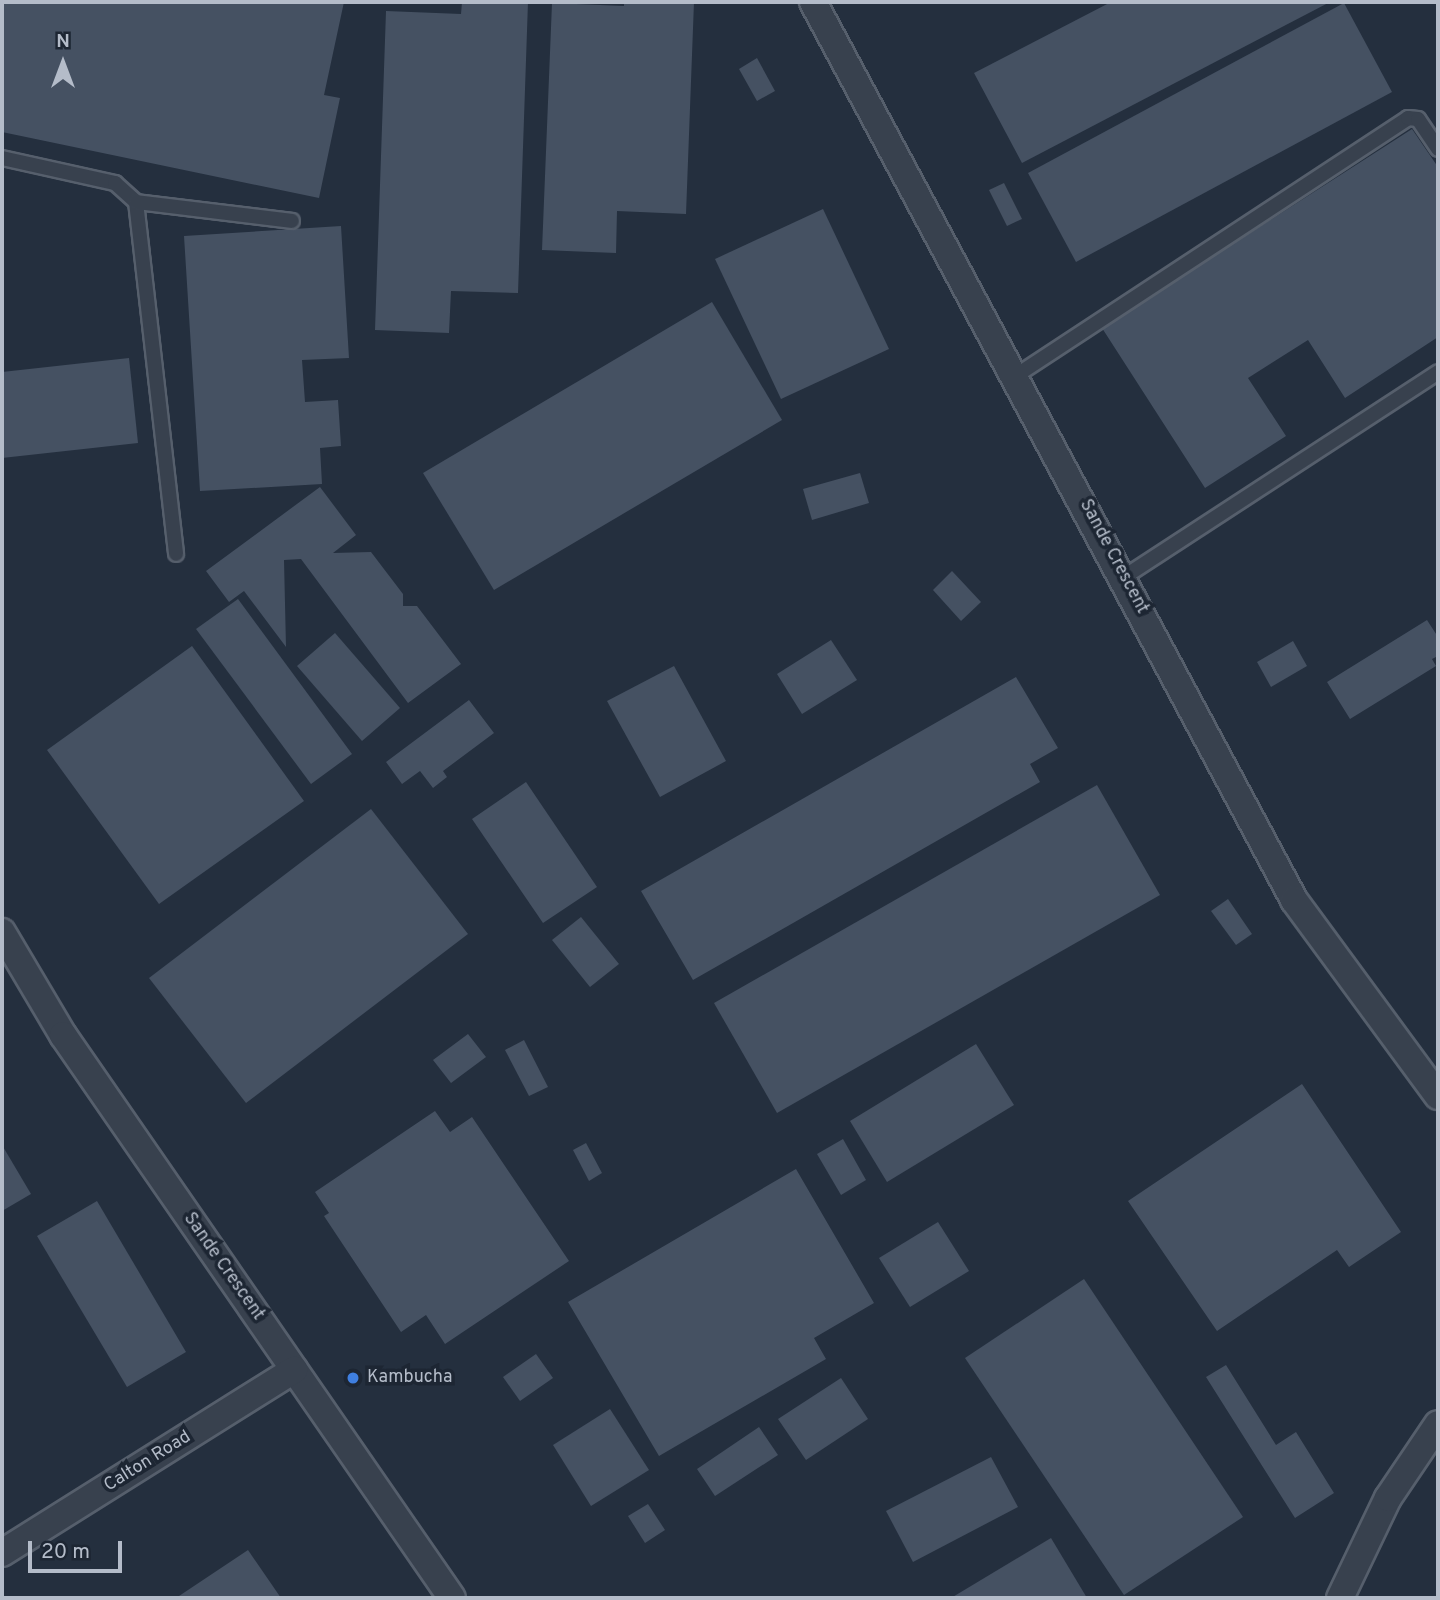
<!DOCTYPE html>
<style>
body{margin:0}
#map{position:relative;width:1440px;height:1600px;overflow:hidden;background:#242f3e;font-family:Overpass,sans-serif}
div>[style]{position:absolute}
[style*='--x']{left:calc(var(--x)*1px);top:calc(var(--y)*1px);width:calc(var(--w)*1px);rotate:calc(var(--a)*1deg)}
.building>*{inset:0;background:#455162}
.roads{filter:drop-shadow(2px 0 #565f6c) drop-shadow(-2px 0 #565f6c) drop-shadow(0 2px #565f6c) drop-shadow(0 -2px #565f6c)}
.service>*{height:14px;margin:-7px;padding:0 7px;transform-origin:7px;border-radius:7px;background:#38414e}
.minor>*{height:26px;margin:-13px;padding:0 13px;transform-origin:13px;border-radius:13px;background:#38414e}
.dots>*{width:19px;height:19px;translate:-50% -50%;box-sizing:border-box;border:4px solid #1d2633;border-radius:50%}
span{translate:-50% -50%;white-space:nowrap;text-align:center;line-height:1.15;-webkit-text-stroke:7px #1d2633;paint-order:stroke}
.street-label{font-size:18px;color:#b4bcc9}
.poi-label{font-size:18px;color:#b4bcc9}
.left{translate:0 -50%;text-align:left}
.frame{position:absolute;inset:0;border:4px solid #b4bcc9;pointer-events:none}
.north{position:absolute;left:28px;top:28px;width:70px;height:70px;-webkit-text-stroke:5px #1d2633;paint-order:stroke;rotate:0deg;font-size:19px;font-weight:700;line-height:28px;text-align:center;color:#b4bcc9}
.north::after{content:'';display:block;margin:auto;width:24px;height:32px;background:#b4bcc9;clip-path:polygon(50% 0,100% 100%,50% 72%,0 100%)}
.scale{position:absolute;left:28px;top:1541px;width:94px;height:32px;box-sizing:border-box;border:4px solid #b4bcc9;border-top:0;padding-left:9px;font-size:21px;line-height:24px;white-space:nowrap;color:#b4bcc9;-webkit-text-stroke:5px #1d2633;paint-order:stroke}
</style>
<div id="map">
<div class="building">
<div style="clip-path:polygon(2px 2px,344px 2px,324px 95px,340px 98px,319px 198px,2px 132px)"></div>
<div style="clip-path:polygon(462px 2px,528px 2px,518px 293px,451px 291px,449px 333px,375px 330px,386px 11px,461px 14px)"></div>
<div style="clip-path:polygon(624px 2px,694px 2px,686px 214px,617px 211px,616px 253px,542px 250px,552px 3px,624px 6px)"></div>
<div style="clip-path:polygon(1111px 2px,1330px 2px,1022px 163px,974px 73px)"></div>
<div style="clip-path:polygon(1344px 3px,1392px 92px,1076px 262px,1028px 173px)"></div>
<div style="clip-path:polygon(757px 58px,775px 91px,757px 101px,739px 69px)"></div>
<div style="clip-path:polygon(1412px 129px,1438px 167px,1438px 337px,1345px 398px,1308px 340px,1248px 378px,1286px 436px,1205px 488px,1102px 328px)"></div>
<div style="clip-path:polygon(1004px 183px,1022px 219px,1007px 226px,989px 190px)"></div>
<div style="clip-path:polygon(823px 209px,889px 349px,781px 399px,715px 259px)"></div>
<div style="clip-path:polygon(341px 226px,349px 358px,302px 360px,305px 402px,338px 400px,341px 446px,320px 448px,322px 484px,200px 491px,184px 236px)"></div>
<div style="clip-path:polygon(712px 302px,782px 420px,494px 590px,423px 473px)"></div>
<div style="clip-path:polygon(129px 358px,138px 443px,2px 458px,2px 372px)"></div>
<div style="clip-path:polygon(860px 473px,869px 503px,812px 520px,803px 489px)"></div>
<div style="clip-path:polygon(320px 487px,356px 535px,333px 553px,371px 552px,403px 594px,403px 606px,417px 606px,461px 664px,408px 703px,301px 559px,284px 560px,286px 647px,244px 591px,229px 602px,206px 571px)"></div>
<div style="clip-path:polygon(952px 571px,981px 602px,961px 621px,933px 590px)"></div>
<div style="clip-path:polygon(238px 599px,352px 754px,311px 784px,196px 629px)"></div>
<div style="clip-path:polygon(1427px 620px,1438px 637px,1438px 656px,1432px 659px,1436px 666px,1350px 719px,1327px 682px)"></div>
<div style="clip-path:polygon(335px 633px,400px 708px,362px 741px,297px 666px)"></div>
<div style="clip-path:polygon(831px 640px,857px 680px,802px 714px,777px 674px)"></div>
<div style="clip-path:polygon(1293px 641px,1307px 666px,1271px 687px,1257px 662px)"></div>
<div style="clip-path:polygon(192px 646px,304px 801px,159px 904px,47px 750px)"></div>
<div style="clip-path:polygon(674px 666px,726px 761px,660px 797px,607px 701px)"></div>
<div style="clip-path:polygon(1016px 677px,1058px 748px,1030px 764px,1040px 782px,693px 980px,641px 891px)"></div>
<div style="clip-path:polygon(469px 700px,494px 733px,443px 771px,447px 777px,433px 788px,420px 771px,402px 784px,386px 762px)"></div>
<div style="clip-path:polygon(526px 782px,597px 887px,543px 923px,472px 819px)"></div>
<div style="clip-path:polygon(1097px 785px,1160px 895px,777px 1113px,714px 1003px)"></div>
<div style="clip-path:polygon(371px 809px,468px 934px,246px 1103px,149px 978px)"></div>
<div style="clip-path:polygon(1228px 899px,1252px 934px,1236px 945px,1211px 911px)"></div>
<div style="clip-path:polygon(581px 917px,619px 964px,590px 987px,552px 940px)"></div>
<div style="clip-path:polygon(468px 1034px,486px 1057px,451px 1083px,433px 1060px)"></div>
<div style="clip-path:polygon(524px 1040px,548px 1087px,529px 1096px,505px 1050px)"></div>
<div style="clip-path:polygon(976px 1044px,1014px 1105px,887px 1182px,850px 1121px)"></div>
<div style="clip-path:polygon(1302px 1084px,1401px 1232px,1349px 1267px,1337px 1250px,1217px 1331px,1128px 1201px)"></div>
<div style="clip-path:polygon(435px 1111px,450px 1132px,472px 1117px,569px 1261px,445px 1344px,426px 1315px,401px 1332px,324px 1216px,329px 1213px,315px 1192px)"></div>
<div style="clip-path:polygon(843px 1139px,866px 1180px,841px 1195px,817px 1154px)"></div>
<div style="clip-path:polygon(586px 1143px,602px 1173px,589px 1181px,573px 1150px)"></div>
<div style="clip-path:polygon(2px 1145px,31px 1194px,2px 1211px)"></div>
<div style="clip-path:polygon(796px 1169px,874px 1303px,814px 1338px,826px 1359px,659px 1456px,568px 1302px)"></div>
<div style="clip-path:polygon(97px 1201px,186px 1352px,127px 1387px,37px 1236px)"></div>
<div style="clip-path:polygon(938px 1222px,969px 1271px,910px 1307px,879px 1258px)"></div>
<div style="clip-path:polygon(1084px 1279px,1243px 1517px,1124px 1595px,965px 1358px)"></div>
<div style="clip-path:polygon(536px 1354px,553px 1378px,520px 1401px,503px 1377px)"></div>
<div style="clip-path:polygon(1226px 1365px,1276px 1445px,1296px 1432px,1334px 1493px,1295px 1518px,1206px 1377px)"></div>
<div style="clip-path:polygon(841px 1378px,868px 1419px,806px 1460px,778px 1419px)"></div>
<div style="clip-path:polygon(610px 1409px,649px 1470px,591px 1506px,553px 1445px)"></div>
<div style="clip-path:polygon(759px 1427px,778px 1455px,715px 1496px,697px 1469px)"></div>
<div style="clip-path:polygon(991px 1457px,1018px 1507px,913px 1562px,886px 1511px)"></div>
<div style="clip-path:polygon(648px 1504px,665px 1530px,645px 1543px,628px 1516px)"></div>
<div style="clip-path:polygon(1051px 1538px,1087px 1598px,951px 1598px)"></div>
<div style="clip-path:polygon(248px 1550px,281px 1598px,176px 1598px)"></div>
</div>
<div class="roads">
<div class="service">
<div style="--x:2;--y:158;--w:116;--a:12.5"></div>
<div style="--x:115;--y:183;--w:28;--a:42"></div>
<div style="--x:136;--y:202;--w:354;--a:83.5"></div>
<div style="--x:136;--y:202;--w:157;--a:6.9"></div>
<div style="--x:1017;--y:375;--w:468;--a:-33.3"></div>
<div style="--x:1408;--y:118;--w:10;--a:6"></div>
<div style="--x:1418;--y:119;--w:36;--a:56"></div>
<div style="--x:1124;--y:577;--w:375;--a:-33.1"></div>
</div>
<div class="minor">
<div style="--x:813;--y:2;--w:1019;--a:61.82"></div>
<div style="--x:1294;--y:900;--w:243;--a:53.7"></div>
<div style="--x:2;--y:932;--w:120;--a:59.4"></div>
<div style="--x:63;--y:1035;--w:684;--a:55.36"></div>
<div style="--x:2;--y:1553;--w:345;--a:-32.1"></div>
<div style="--x:1340;--y:1598;--w:111;--a:-64.4"></div>
<div style="--x:1388;--y:1498;--w:89;--a:-56"></div>
</div>
</div>
<div class="dots">
<div style="left:353px;top:1378px;background:#3f7fe0"></div>
</div>
<div class="street-label">
<span style="left:1113px;top:557px;rotate:62deg">Sande Crescent</span>
<span style="left:223px;top:1267px;rotate:55deg">Sande Crescent</span>
<span style="left:148px;top:1462px;rotate:-32deg">Calton Road</span>
</div>
<div class="poi-label">
<span class="left" style="left:367px;top:1378px">Kambucha</span>
</div>
<div class="frame"></div>
<div class="north">N</div>
<div class="scale">20 m</div>
</div>
